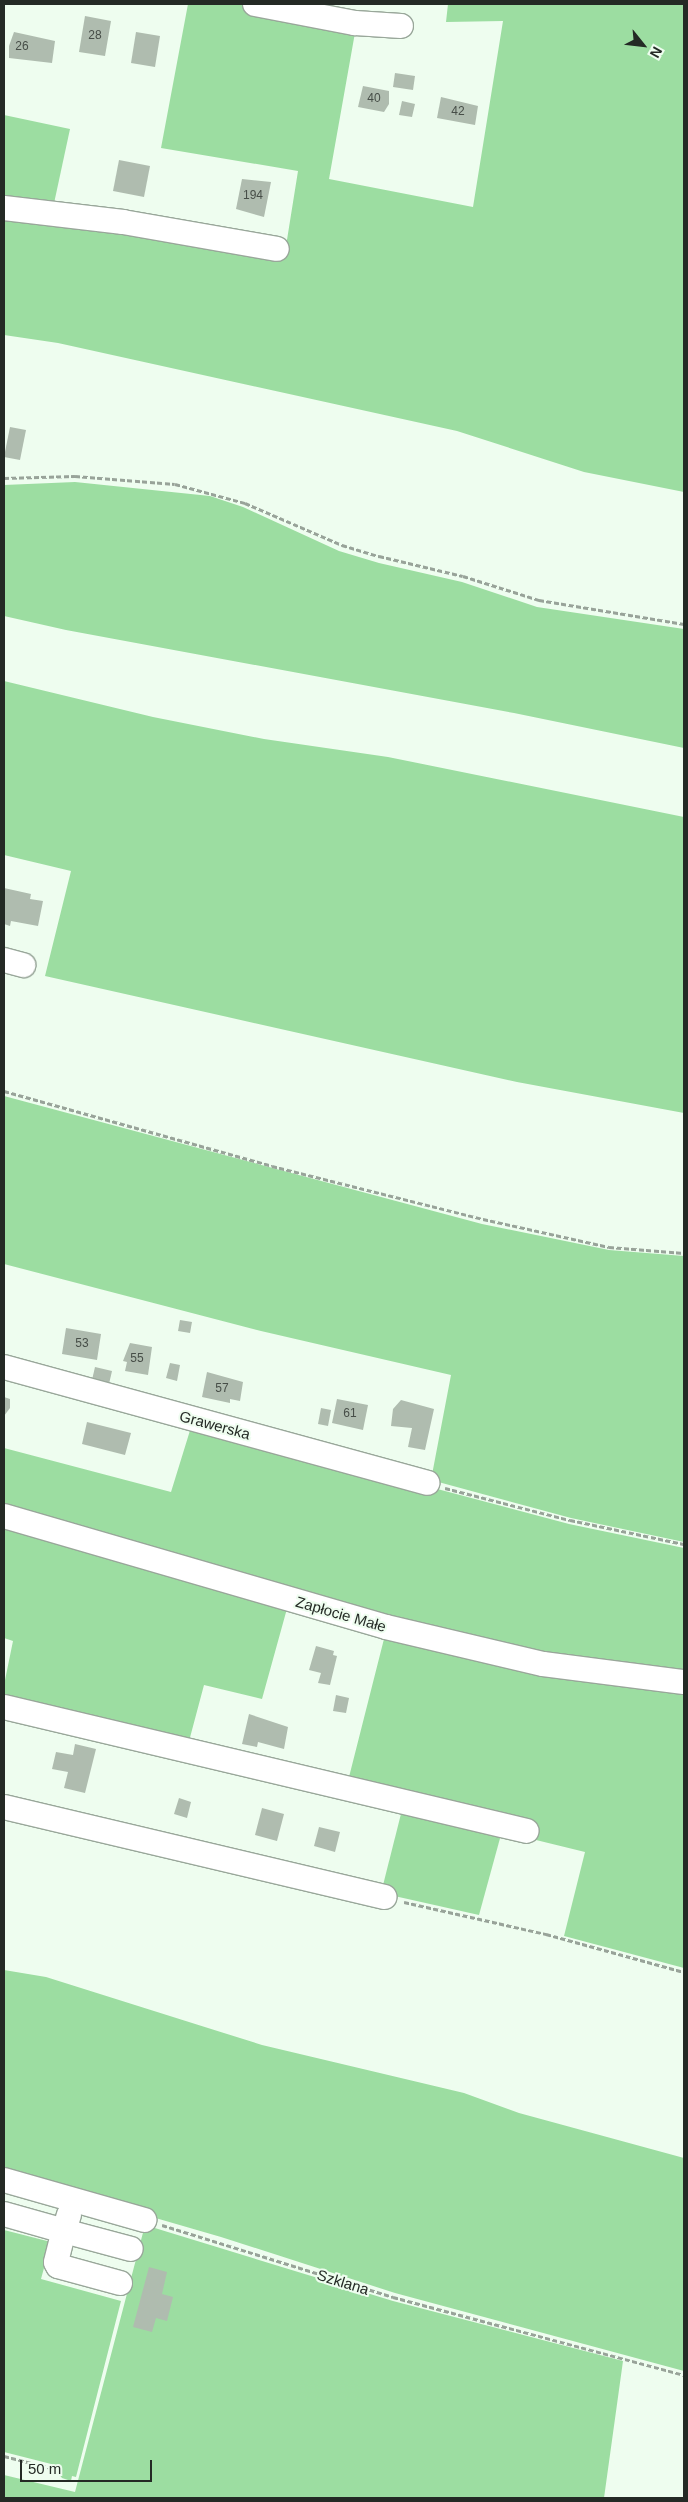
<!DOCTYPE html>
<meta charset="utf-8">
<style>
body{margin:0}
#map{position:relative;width:688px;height:2502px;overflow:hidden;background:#eefdef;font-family:Helvetica,sans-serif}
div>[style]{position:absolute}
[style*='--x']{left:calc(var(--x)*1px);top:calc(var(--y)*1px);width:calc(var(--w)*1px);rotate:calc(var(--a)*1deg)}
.green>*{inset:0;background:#9cdda1}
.building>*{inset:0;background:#afbcaf}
.path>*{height:3px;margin-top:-1.5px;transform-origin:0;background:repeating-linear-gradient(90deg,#98a399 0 5px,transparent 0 7.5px)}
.roads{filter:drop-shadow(1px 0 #99a79a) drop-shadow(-1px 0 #99a79a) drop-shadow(0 1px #99a79a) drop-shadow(0 -1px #99a79a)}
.minor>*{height:24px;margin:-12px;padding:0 12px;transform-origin:12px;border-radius:12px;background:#fff}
span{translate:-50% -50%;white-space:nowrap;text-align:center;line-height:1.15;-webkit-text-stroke:4px #eefdef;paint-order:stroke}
.number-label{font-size:12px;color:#474e48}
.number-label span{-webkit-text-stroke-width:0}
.street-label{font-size:15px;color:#242a25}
.frame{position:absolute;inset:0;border:5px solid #242a25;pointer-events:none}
.north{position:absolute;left:618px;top:20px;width:50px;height:50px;-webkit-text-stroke:4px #eefdef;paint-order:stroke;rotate:119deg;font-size:14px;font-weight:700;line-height:20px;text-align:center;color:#242a25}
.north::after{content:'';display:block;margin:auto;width:18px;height:22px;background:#242a25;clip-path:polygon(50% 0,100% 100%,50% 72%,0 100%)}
.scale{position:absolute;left:20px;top:2460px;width:132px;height:22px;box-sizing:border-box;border:2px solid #242a25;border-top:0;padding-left:6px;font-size:15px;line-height:18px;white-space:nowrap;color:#242a25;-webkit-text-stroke:4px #eefdef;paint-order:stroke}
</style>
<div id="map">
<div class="green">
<div style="clip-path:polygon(188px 4px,238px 4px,356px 27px,329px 179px,473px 207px,503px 21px,446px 22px,448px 4px,684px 4px,684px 492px,584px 472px,457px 431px,58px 343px,4px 335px,4px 212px,286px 246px,298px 171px,161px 148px)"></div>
<div style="clip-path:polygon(4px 115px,70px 129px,53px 208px,4px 204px)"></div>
<div style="clip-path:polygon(75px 482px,210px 496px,243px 507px,339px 551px,379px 563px,462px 582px,537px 607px,684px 629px,684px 748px,514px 713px,66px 630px,4px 616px,4px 485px)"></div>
<div style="clip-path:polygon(4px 681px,153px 717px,264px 739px,388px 757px,684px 817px,684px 1113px,517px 1082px,45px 976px,71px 871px,4px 855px)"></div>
<div style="clip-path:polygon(4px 1096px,482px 1224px,609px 1250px,684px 1256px,684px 1542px,571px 1518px,431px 1480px,451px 1375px,261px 1331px,4px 1264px)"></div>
<div style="clip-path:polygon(192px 1424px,569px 1524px,684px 1548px,684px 1678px,544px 1660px,4px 1511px,4px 1448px,171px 1492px)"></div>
<div style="clip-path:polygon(4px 1519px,288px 1605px,262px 1699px,204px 1685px,188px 1745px,4px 1704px,4px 1685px,13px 1641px,4px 1638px)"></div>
<div style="clip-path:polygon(386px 1631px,684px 1687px,684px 1968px,564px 1936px,585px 1852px,536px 1840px,538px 1830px,348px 1781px)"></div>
<div style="clip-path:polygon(403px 1806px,502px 1831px,479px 1915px,381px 1893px)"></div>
<div style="clip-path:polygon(4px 1970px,46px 1977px,262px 2045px,464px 2093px,519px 2113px,684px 2158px,684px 2371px,395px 2293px,221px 2237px,4px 2174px)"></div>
<div style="clip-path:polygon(145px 2225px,393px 2301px,623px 2361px,604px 2498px,4px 2498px,4px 2475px,75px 2492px)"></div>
<div style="clip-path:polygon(4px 2230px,51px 2242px,41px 2279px,121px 2301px,76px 2477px,72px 2476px,71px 2481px,62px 2478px,58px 2473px,59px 2466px,4px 2452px)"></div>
</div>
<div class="building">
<div style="clip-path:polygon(85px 16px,111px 21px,105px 56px,79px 52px)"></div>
<div style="clip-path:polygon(14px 32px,55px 41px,52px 63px,9px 58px,9px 46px)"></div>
<div style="clip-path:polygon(136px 32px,160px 36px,155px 67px,131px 63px)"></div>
<div style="clip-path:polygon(395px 73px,415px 76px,413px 90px,393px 87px)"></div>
<div style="clip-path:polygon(363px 86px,389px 91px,389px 104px,384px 112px,358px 107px)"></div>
<div style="clip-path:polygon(441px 97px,478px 106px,475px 125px,437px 118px)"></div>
<div style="clip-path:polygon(402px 101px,415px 104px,412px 117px,399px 115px)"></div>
<div style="clip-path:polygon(119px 160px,150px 166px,144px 197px,113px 191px)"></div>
<div style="clip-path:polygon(242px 179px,271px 182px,264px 217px,236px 209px)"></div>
<div style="clip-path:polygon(10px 427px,26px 430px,20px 460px,4px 457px)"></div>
<div style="clip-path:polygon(4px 888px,31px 894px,30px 899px,43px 901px,38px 926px,11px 921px,10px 926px,4px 924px)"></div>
<div style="clip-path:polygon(180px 1320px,192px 1322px,190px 1333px,178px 1331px)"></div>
<div style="clip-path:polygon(66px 1328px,101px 1334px,97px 1360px,62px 1354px)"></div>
<div style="clip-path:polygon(130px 1343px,152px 1347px,148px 1375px,125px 1371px,127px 1362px,123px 1361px)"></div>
<div style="clip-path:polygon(170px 1363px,180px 1365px,177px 1381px,166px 1378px)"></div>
<div style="clip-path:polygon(95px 1367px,112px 1371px,109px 1384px,92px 1380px)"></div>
<div style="clip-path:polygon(207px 1372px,243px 1382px,240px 1401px,230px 1399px,230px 1403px,202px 1397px)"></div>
<div style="clip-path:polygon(4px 1397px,10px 1399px,10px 1408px,4px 1416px)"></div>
<div style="clip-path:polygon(337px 1399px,368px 1405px,363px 1430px,332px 1423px)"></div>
<div style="clip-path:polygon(401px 1400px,434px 1409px,425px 1450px,408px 1447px,412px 1428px,391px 1426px,393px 1409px)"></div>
<div style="clip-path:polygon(321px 1408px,331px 1410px,328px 1426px,318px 1424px)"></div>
<div style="clip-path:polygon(87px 1422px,131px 1433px,125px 1455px,82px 1444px)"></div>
<div style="clip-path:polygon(316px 1646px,334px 1651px,333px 1655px,337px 1656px,330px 1685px,318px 1683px,321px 1673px,309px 1670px)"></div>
<div style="clip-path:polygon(336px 1695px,349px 1698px,346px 1713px,333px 1711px)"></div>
<div style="clip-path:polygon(249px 1714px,288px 1727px,284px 1749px,258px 1742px,257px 1747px,242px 1744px)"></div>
<div style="clip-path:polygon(75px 1744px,96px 1749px,85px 1793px,64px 1788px,68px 1772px,52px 1769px,56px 1752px,73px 1755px)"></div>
<div style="clip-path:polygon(179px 1798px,191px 1802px,187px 1818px,174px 1814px)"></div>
<div style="clip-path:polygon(262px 1808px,284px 1814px,277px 1841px,255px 1835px)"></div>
<div style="clip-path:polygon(319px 1827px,340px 1832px,335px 1852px,314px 1846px)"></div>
<div style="clip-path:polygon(149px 2267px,167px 2272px,162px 2294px,173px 2297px,167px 2321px,156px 2318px,152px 2332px,133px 2327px)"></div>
</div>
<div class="path">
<div style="--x:4;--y:478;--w:71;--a:-1.6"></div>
<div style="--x:75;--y:476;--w:100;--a:4.6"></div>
<div style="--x:175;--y:484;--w:73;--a:15.2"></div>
<div style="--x:245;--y:503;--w:106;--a:23.4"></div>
<div style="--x:342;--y:545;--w:39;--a:17"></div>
<div style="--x:379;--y:556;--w:86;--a:13.4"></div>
<div style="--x:463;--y:576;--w:80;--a:17.5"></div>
<div style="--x:539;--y:600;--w:147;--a:9.4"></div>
<div style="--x:4;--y:1091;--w:278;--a:15.6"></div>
<div style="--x:272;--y:1166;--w:218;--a:14.1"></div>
<div style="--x:483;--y:1219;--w:129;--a:12.5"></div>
<div style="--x:609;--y:1247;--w:75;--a:4.6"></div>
<div style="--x:445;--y:1488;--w:129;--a:14.4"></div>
<div style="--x:570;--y:1520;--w:116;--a:11.9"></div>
<div style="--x:404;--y:1902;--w:146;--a:12.7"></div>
<div style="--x:546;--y:1934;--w:143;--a:15.4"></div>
<div style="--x:162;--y:2225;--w:242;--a:17.3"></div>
<div style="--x:393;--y:2297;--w:301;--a:15"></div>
<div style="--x:4;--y:2456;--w:49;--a:14.3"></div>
</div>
<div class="roads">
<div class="minor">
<div style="--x:255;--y:4;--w:102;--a:10.8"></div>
<div style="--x:355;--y:23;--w:46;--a:3.7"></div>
<div style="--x:4;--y:208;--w:120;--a:6.7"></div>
<div style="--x:123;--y:222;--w:156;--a:9.9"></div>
<div style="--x:4;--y:960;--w:20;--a:15"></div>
<div style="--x:4;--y:1367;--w:439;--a:15.3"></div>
<div style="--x:4;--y:1516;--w:398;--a:16.2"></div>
<div style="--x:386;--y:1627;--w:161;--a:13.3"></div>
<div style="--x:543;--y:1664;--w:142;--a:7.3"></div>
<div style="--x:4;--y:1707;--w:537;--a:13.34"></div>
<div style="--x:4;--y:1807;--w:391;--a:13.3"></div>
<div style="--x:4;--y:2180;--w:146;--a:15.9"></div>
<div style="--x:4;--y:2214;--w:62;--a:15.8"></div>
<div style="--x:64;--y:2231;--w:17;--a:-73"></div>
<div style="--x:120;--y:2283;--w:64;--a:-164.7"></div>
<div style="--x:58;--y:2266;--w:4;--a:-117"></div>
<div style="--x:56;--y:2262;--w:32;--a:-76"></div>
<div style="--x:64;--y:2231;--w:69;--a:15"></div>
</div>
</div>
<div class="number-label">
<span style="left:95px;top:36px">28</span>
<span style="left:22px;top:47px">26</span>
<span style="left:374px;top:99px">40</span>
<span style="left:458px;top:112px">42</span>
<span style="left:253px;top:196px">194</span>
<span style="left:82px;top:1344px">53</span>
<span style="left:137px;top:1359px">55</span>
<span style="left:222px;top:1389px">57</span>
<span style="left:350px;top:1414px">61</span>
</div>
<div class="street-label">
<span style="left:215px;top:1425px;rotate:15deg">Grawerska</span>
<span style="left:341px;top:1614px;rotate:16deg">Zapłocie Małe</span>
<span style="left:343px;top:2282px;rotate:17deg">Szklana</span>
</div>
<div class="frame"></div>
<div class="north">N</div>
<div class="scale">50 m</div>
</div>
